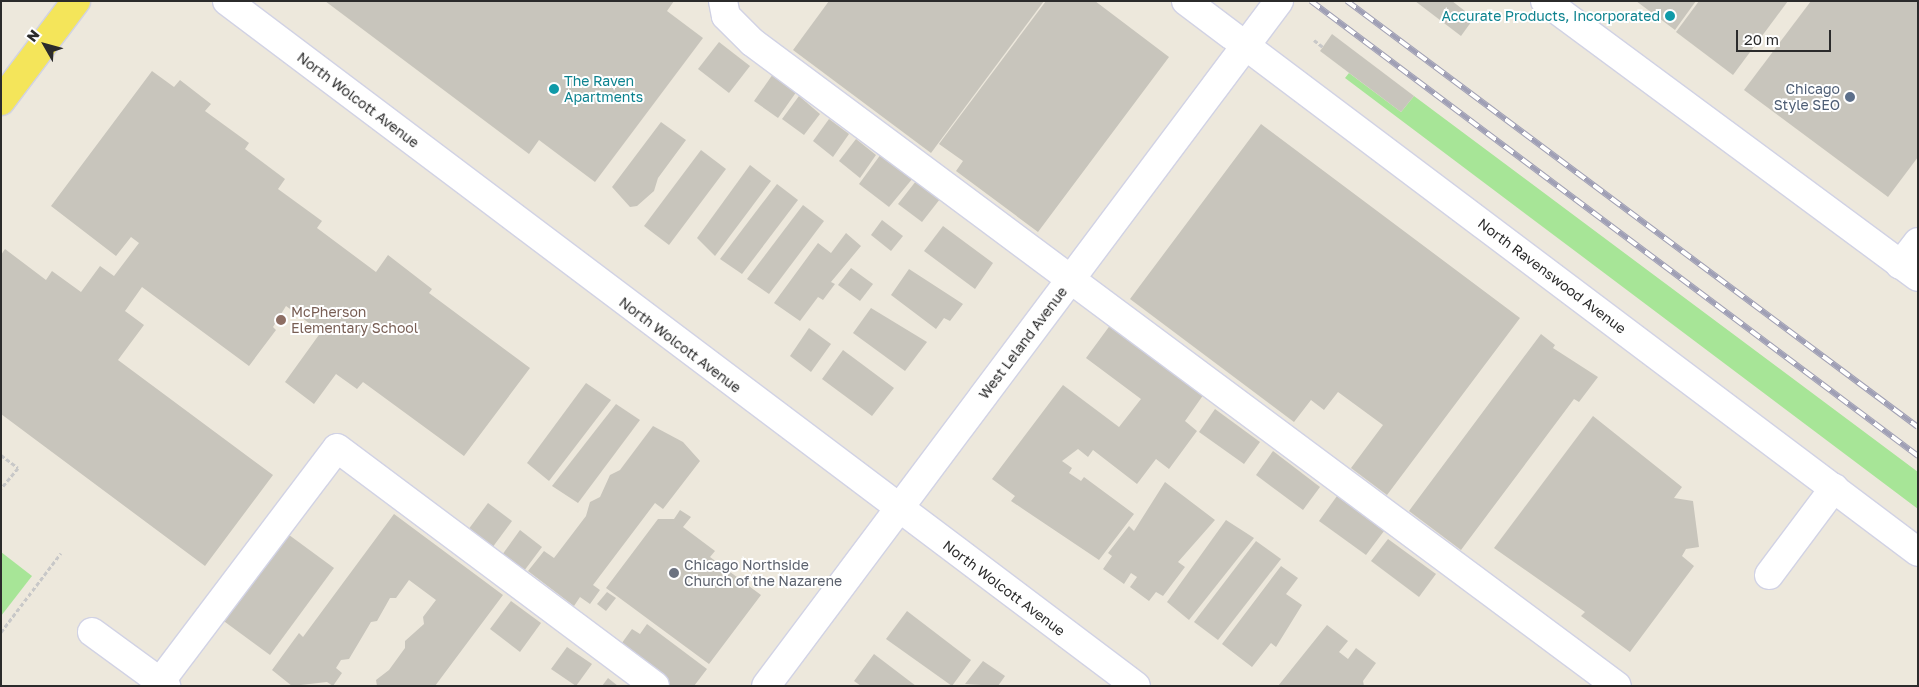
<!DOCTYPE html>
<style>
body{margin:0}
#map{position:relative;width:1919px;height:687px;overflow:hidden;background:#ede8dc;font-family:"Golos Text",sans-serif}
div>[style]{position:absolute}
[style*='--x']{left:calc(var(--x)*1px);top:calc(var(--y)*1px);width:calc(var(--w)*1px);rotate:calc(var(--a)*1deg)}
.green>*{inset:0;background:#a7e597}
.building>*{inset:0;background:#c8c5bc}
.path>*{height:3px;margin-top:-1.5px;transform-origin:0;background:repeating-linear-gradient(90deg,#c8c8c8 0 4px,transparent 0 6.5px)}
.roads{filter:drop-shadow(1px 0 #d1d2e4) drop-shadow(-1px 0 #d1d2e4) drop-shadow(0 1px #d1d2e4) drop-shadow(0 -1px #d1d2e4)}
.minor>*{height:28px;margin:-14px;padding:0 14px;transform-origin:14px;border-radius:14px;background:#fff}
.major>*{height:28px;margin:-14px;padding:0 14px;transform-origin:14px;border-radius:14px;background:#f4e55a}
.rail>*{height:5.5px;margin-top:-2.75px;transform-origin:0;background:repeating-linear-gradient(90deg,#fff 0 11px,#9f9fb5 0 22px);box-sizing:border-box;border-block:1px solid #9f9fb5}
.dots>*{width:14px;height:14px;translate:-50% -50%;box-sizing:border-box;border:2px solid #fff;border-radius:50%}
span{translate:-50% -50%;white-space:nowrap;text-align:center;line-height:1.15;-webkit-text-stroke:4px #fff;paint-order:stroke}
.culture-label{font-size:14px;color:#0d838f}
.right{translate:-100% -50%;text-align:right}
.left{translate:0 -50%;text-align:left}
.service-label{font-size:14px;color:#4e5e75}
.street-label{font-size:14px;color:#2b2b2b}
.education-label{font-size:14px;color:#785e54}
.worship-label{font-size:14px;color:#5b616d}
.frame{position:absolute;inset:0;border:2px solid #2b2b2b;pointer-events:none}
.north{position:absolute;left:20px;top:20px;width:50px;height:50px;-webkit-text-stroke:4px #fff;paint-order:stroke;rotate:308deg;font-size:14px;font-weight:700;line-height:20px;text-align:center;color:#2b2b2b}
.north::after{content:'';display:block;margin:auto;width:18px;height:22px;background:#2b2b2b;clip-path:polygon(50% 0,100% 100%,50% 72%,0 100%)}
.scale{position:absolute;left:1736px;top:30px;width:95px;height:22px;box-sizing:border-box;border:2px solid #2b2b2b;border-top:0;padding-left:6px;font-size:15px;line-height:18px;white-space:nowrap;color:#2b2b2b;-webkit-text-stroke:4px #fff;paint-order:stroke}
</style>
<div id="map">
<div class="green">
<div style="clip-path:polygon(1349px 73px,1401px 112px,1414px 96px,1918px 472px,1918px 509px,1345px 78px)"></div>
<div style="clip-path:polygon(1px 552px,32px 576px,1px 616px)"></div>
</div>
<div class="building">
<div style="clip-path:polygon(325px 1px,674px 1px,667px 11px,703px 38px,595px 182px,539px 140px,529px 154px)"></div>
<div style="clip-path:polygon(829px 1px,1044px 1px,931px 153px,793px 50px)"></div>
<div style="clip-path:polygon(1046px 1px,1095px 1px,1169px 57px,1038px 232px,956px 171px,963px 161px,939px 144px)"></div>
<div style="clip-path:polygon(1415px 1px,1452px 1px,1474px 18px,1461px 36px)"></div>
<div style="clip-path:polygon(1636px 1px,1696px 1px,1675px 30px)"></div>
<div style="clip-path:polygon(1699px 1px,1788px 1px,1733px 75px,1676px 32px)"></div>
<div style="clip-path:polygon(1811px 1px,1918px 1px,1918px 157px,1888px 197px,1744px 90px)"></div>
<div style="clip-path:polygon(1332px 34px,1414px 96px,1401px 112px,1320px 51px)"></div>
<div style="clip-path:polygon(719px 42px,750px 66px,729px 93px,698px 69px)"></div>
<div style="clip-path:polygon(152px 71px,174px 87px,180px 80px,211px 104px,205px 111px,249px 143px,245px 149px,285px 179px,278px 189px,322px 221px,317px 228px,376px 272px,388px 255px,432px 289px,429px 293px,530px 368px,464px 456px,363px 382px,357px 389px,336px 374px,314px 404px,285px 382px,321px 332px,286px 306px,273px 327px,276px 330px,249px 366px,142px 287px,125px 311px,144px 325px,118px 360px,273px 475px,205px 566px,1px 414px,1px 255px,5px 249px,46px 280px,52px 271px,81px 292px,100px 266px,114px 276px,139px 243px,131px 237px,116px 256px,51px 206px)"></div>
<div style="clip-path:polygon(773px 74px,797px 91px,778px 118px,754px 101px)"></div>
<div style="clip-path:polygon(799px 96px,820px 114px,804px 135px,782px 119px)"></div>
<div style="clip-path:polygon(829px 119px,849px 134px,833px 157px,813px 141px)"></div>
<div style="clip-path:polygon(661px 122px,686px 140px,658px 178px,654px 191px,637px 206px,630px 207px,612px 187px)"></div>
<div style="clip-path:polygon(1261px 124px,1520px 318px,1387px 495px,1351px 468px,1383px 425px,1338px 392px,1324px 410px,1311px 400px,1294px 422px,1130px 299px)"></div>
<div style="clip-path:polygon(856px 139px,876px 155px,860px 178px,839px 161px)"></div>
<div style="clip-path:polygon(701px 150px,726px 169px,669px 245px,644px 226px)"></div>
<div style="clip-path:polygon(881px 154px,913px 178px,889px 207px,859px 184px)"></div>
<div style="clip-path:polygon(750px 165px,771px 181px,715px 256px,697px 238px)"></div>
<div style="clip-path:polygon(916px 181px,940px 199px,922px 222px,898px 204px)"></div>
<div style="clip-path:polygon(777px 184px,798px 200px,742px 274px,720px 259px)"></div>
<div style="clip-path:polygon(803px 205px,824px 221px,769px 294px,747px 279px)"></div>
<div style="clip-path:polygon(882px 220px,903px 236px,891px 251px,871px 235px)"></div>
<div style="clip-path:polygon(943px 226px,993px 263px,975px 289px,924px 251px)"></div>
<div style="clip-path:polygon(846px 233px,861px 246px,831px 282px,835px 284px,823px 300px,818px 297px,800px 321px,774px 303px,818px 243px,831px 253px)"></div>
<div style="clip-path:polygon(851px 268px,873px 284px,860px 301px,838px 285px)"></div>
<div style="clip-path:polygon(909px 269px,963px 304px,950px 321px,944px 318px,936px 329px,891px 295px)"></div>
<div style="clip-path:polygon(871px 308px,927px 342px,905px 371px,853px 333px)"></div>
<div style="clip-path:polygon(1111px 324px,1204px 394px,1185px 421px,1197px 431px,1169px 469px,1156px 459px,1137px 484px,1093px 450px,1088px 457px,1078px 449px,1062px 461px,1072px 468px,1069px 473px,1081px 481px,1084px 477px,1134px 514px,1099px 560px,1011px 501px,1015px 496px,992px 479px,1063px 385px,1119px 427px,1141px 399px,1086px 358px)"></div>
<div style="clip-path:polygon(809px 328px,831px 344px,811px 372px,790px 356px)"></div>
<div style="clip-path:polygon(1541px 334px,1555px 345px,1553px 348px,1598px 377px,1579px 402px,1574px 399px,1461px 550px,1409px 511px)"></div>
<div style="clip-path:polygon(843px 350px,894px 388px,872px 416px,822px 379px)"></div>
<div style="clip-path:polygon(586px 383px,611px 400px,549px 481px,527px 463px)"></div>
<div style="clip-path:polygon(616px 404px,640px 420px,578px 503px,552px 486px)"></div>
<div style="clip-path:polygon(1215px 409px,1260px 442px,1244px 464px,1199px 432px)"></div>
<div style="clip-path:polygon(1593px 416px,1682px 487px,1674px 498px,1693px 501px,1699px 547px,1686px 549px,1682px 556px,1694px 566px,1630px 652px,1581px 616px,1585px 612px,1494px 548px)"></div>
<div style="clip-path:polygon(653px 426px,683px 442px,700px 461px,663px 509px,655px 503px,593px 585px,600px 590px,590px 604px,580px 597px,574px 606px,528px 571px,544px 551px,554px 558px,586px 516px,590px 502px,600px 497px,610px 475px,620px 470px)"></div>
<div style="clip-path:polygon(1273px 451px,1320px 487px,1303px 510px,1256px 475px)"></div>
<div style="clip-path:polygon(1165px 482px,1215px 520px,1178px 562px,1185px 567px,1163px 596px,1156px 592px,1149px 601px,1130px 587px,1137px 577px,1131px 573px,1124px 584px,1103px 569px,1112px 556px,1108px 553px,1129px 526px,1134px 531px)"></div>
<div style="clip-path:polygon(1337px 496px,1384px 531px,1366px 555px,1319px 521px)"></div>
<div style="clip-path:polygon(488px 503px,512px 521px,492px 548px,468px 530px)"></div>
<div style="clip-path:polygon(680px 510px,691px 517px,683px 527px,715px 551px,710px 557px,761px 595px,709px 664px,606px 588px,658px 519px,674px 519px)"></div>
<div style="clip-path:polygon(394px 514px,503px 595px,435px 686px,377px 686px,376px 680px,389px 670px,405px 648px,405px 641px,424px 624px,423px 617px,436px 600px,409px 580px,396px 598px,390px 598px,377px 621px,371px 622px,349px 659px,341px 660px,336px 668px,342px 673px,333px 686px,327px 682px,292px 686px,272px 670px,299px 633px,303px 637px)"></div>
<div style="clip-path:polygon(1226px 520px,1254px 538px,1189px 620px,1167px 602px)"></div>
<div style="clip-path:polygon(520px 530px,542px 547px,524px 571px,502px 555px)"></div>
<div style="clip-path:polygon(285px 532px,334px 568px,270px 655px,221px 619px)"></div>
<div style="clip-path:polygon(1388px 539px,1436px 574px,1419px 597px,1371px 561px)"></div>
<div style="clip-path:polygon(1256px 541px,1281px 559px,1218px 640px,1194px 622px)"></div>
<div style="clip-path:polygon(1281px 566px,1298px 578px,1286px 594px,1302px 605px,1276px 647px,1271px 643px,1252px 667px,1222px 644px)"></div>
<div style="clip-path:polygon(607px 592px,616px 598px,606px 611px,597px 604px)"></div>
<div style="clip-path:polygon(511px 601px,541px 623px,520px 652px,490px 629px)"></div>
<div style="clip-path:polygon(907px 611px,971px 660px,952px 686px,886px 639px)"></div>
<div style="clip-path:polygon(647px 624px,707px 669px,694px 686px,671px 686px,619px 647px,632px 629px,640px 634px)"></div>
<div style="clip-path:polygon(1327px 625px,1348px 641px,1339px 652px,1348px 659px,1356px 648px,1376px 663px,1363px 681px,1364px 686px,1278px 686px)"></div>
<div style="clip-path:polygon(567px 647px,592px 664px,576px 686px,551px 669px)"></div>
<div style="clip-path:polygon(874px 654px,916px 686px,861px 686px,854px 681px)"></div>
<div style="clip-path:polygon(983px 661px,1005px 676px,998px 686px,965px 684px)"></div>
<div style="clip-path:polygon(608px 678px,618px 686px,602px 686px)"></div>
</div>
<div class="path">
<div style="--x:1314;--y:40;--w:11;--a:38"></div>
<div style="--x:1;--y:455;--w:21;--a:37"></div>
<div style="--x:18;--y:468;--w:26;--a:130"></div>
<div style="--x:1;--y:632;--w:99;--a:-52.8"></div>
</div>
<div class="roads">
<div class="minor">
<div style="--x:227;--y:1;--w:1138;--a:37"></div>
<div style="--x:723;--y:1;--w:15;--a:79"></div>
<div style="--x:726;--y:16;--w:37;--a:45"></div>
<div style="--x:752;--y:42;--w:1078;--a:36.67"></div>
<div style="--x:1186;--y:1;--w:916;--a:36.97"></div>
<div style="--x:1545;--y:1;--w:464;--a:36.5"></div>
<div style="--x:1900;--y:265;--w:29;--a:-52"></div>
<div style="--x:1769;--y:575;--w:109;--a:-53.2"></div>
<div style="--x:92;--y:632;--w:92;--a:36.1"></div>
<div style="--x:160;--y:682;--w:293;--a:-52.9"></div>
<div style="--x:337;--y:448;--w:397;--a:36.8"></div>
<div style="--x:766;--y:686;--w:856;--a:-53.17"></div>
</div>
<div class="major">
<div style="--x:1;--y:101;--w:125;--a:-53.1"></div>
</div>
</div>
<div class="rail">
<div style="--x:1311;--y:1;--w:759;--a:36.85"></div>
<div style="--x:1347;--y:1;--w:712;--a:36.73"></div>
</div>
<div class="dots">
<div style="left:1670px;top:16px;background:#0f9aa8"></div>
<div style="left:554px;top:89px;background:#0f9aa8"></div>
<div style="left:1850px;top:97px;background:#5c6f8a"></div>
<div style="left:281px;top:320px;background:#8d6e63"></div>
<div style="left:674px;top:573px;background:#6b7280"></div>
</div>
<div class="culture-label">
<span class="right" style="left:1660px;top:16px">Accurate Products, Incorporated</span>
<span class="left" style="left:564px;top:89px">The Raven<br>Apartments</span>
</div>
<div class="service-label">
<span class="right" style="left:1840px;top:97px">Chicago<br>Style SEO</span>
</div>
<div class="street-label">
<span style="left:358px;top:100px;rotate:37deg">North Wolcott Avenue</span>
<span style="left:1552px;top:276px;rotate:37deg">North Ravenswood Avenue</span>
<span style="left:1023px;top:343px;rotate:-53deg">West Leland Avenue</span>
<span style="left:680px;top:345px;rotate:37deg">North Wolcott Avenue</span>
<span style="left:1004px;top:588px;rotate:37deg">North Wolcott Avenue</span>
</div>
<div class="education-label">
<span class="left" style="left:291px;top:320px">McPherson<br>Elementary School</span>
</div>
<div class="worship-label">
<span class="left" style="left:684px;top:573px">Chicago Northside<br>Church of the Nazarene</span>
</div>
<div class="frame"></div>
<div class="north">N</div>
<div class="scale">20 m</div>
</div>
